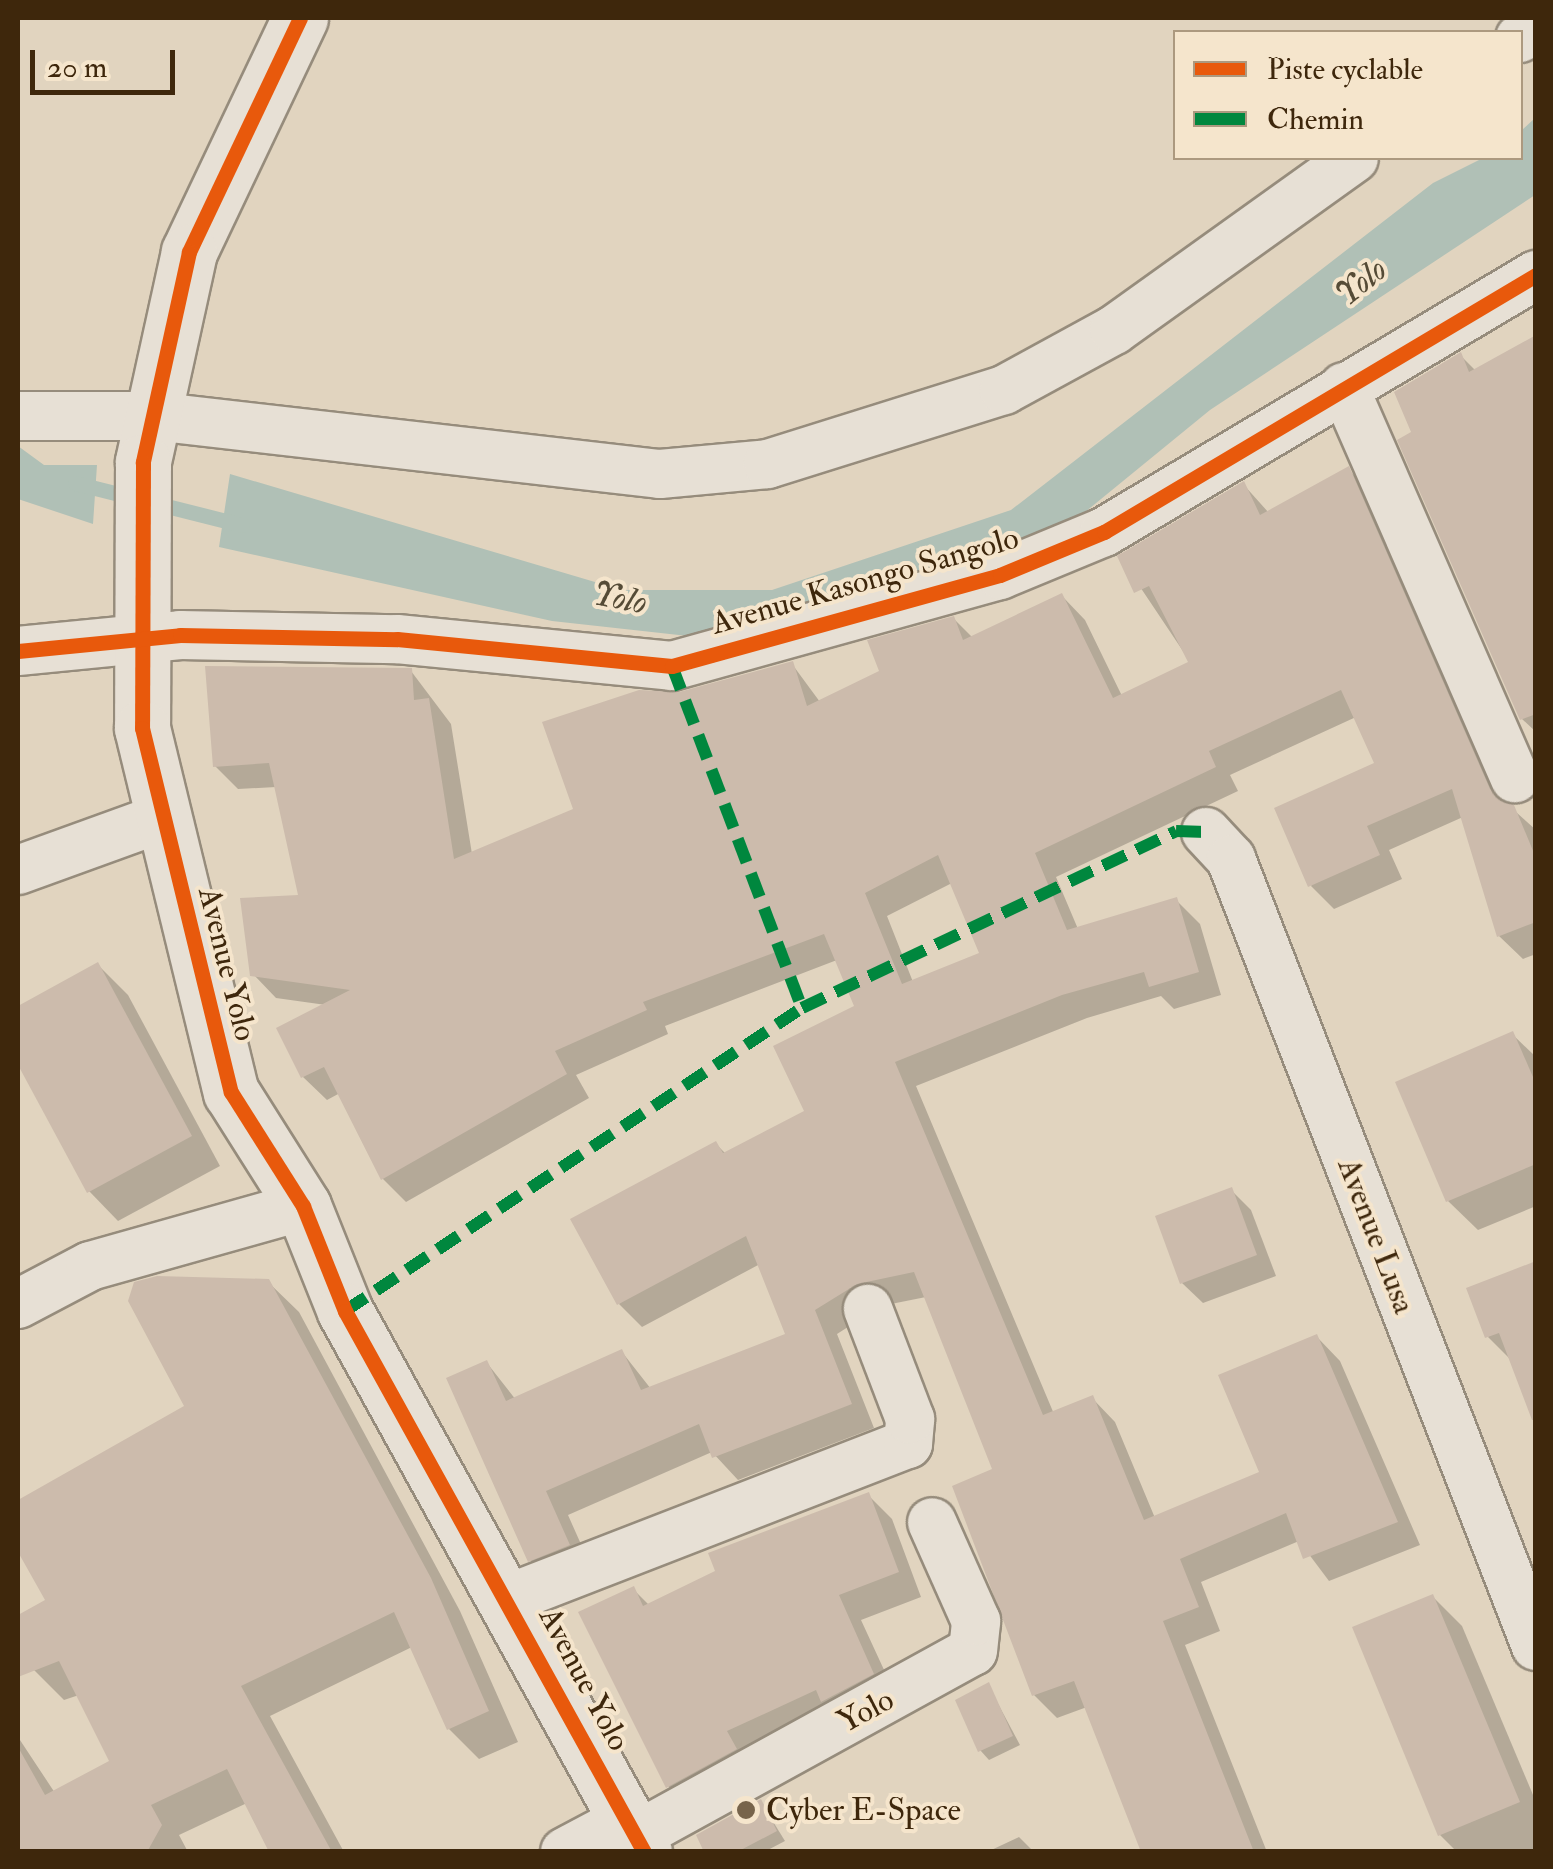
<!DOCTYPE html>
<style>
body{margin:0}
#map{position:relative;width:1553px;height:1869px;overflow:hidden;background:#e1d4bf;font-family:"IM FELL Double Pica",serif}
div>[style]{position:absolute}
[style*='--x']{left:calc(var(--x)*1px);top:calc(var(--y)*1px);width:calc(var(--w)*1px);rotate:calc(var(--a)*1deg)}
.water>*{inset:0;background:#b0c0b6}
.shadow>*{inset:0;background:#0003}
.stream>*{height:15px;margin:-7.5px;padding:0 7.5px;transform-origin:7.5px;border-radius:7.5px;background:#b0c0b6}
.building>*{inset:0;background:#ccbbac}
.roads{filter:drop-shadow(2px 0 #968c7c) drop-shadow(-2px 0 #968c7c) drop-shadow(0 2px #968c7c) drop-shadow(0 -2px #968c7c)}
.street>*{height:48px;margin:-24px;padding:0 24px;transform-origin:24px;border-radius:24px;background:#e7e0d5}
.secondary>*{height:55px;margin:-27.5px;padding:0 27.5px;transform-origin:27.5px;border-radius:27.5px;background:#e7e0d5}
.quiet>*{height:12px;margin-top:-6px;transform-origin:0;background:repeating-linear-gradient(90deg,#00873e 0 25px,transparent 0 37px)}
.cycleway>*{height:15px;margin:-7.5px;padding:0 7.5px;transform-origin:7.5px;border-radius:7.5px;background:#e8590c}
.dots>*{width:28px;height:28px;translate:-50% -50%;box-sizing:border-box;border:5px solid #f5e5cc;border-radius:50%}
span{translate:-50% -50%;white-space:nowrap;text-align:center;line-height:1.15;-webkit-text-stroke:8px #f5e5cc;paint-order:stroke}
.street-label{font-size:32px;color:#3e270c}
.poi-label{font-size:32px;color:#3e270c}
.left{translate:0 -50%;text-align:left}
.water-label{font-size:35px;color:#554b36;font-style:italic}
.frame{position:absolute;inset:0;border:20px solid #3e270c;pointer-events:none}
.legend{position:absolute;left:1173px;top:30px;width:350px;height:130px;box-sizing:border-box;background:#f5e5cc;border:2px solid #ac997f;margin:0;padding:12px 18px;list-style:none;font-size:30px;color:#3e270c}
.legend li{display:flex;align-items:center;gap:20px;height:50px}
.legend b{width:50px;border:2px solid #ac997f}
.scale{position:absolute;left:30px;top:50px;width:145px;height:45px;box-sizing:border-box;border:5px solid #3e270c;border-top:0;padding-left:12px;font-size:30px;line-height:35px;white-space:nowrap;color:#3e270c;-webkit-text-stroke:8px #f5e5cc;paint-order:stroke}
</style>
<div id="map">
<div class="water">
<div style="clip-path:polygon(1535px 118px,1535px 195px,1210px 410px,1079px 517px,921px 575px,839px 580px,818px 617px,715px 639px,552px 621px,219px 547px,230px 474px,622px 590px,772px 590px,1011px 510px,1433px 183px,1483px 158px,1520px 158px,1521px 131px)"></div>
<div style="clip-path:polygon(18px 446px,44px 465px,97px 465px,93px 524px,18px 499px)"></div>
</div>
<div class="shadow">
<div style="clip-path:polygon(1536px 338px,1536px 732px,1522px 719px,1414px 433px,1460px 355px,1476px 371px)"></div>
<div style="clip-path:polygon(evenodd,1348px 469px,1371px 493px,1507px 804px,1536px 830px,1536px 954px,1523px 959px,1499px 936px,1463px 817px,1389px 850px,1402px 879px,1334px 909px,1311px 886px,1377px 764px,1356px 717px,1230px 775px,1238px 791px,1056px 877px,1078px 929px,1176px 900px,1200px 924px,1221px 995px,1174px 1009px,1161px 996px,1087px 1018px,916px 1086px,1054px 1414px,1092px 1398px,1115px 1422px,1155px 1518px,1262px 1474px,1317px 1337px,1340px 1361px,1420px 1545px,1329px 1581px,1299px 1541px,1201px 1582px,1220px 1631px,1185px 1645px,1267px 1852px,1144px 1852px,1087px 1707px,1057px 1718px,1034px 1695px,995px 1471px,926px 1297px,881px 1306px,837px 1334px,874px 1428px,738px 1480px,712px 1452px,568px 1515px,592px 1569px,553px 1584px,530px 1560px,487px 1363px,516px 1400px,622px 1352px,651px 1389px,788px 1336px,760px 1264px,642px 1327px,619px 1304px,716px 1144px,726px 1154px,808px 1112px,857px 1007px,837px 960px,665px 1026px,668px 1034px,576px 1075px,589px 1098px,406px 1202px,383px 1179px,340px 1093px,327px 1100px,303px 1077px,326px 1005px,276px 998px,253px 974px,301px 897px,276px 787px,238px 789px,215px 766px,411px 671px,451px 724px,472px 854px,577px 810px,680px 695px,792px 664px,820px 702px,882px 672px,954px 619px,973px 638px,1062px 596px,1085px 620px,1122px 696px,1191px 663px,1120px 557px,1243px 484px,1269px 513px,1348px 469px,952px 883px,983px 955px,913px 982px,887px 916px,952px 883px)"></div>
<div style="clip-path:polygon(98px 965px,128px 995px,220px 1166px,118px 1221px,89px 1191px,18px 1060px,18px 1009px)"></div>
<div style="clip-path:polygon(1512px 1034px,1536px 1057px,1536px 1206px,1478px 1230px,1448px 1201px)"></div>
<div style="clip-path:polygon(1231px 1190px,1251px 1210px,1276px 1276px,1203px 1303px,1182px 1283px)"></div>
<div style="clip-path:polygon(1536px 1263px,1536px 1421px,1513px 1362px,1488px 1337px)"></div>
<div style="clip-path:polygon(268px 1282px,299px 1312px,460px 1611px,518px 1742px,479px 1759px,449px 1729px,412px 1647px,270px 1716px,344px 1852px,272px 1852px,247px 1803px,179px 1835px,188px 1852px,18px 1852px,18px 1737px,55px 1793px,112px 1762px,79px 1695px,64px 1700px,34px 1670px,18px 1635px,18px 1618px,49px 1602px,18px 1547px,18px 1503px,187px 1407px)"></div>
<div style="clip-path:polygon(868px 1495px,892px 1519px,921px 1597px,861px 1620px,897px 1698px,693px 1811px,668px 1786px,633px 1589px,650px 1606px)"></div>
<div style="clip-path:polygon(1433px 1597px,1462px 1626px,1536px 1802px,1536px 1852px,1457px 1852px,1440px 1835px)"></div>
<div style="clip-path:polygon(988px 1685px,1020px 1745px,989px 1760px,980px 1750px)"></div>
<div style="clip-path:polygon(761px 1802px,785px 1841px,764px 1852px,707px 1852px)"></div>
<div style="clip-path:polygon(1019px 1837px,1034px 1852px,987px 1852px)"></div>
</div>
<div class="stream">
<div style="--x:75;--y:483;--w:172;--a:14.1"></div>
</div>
<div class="building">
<div style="clip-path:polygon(1536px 335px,1536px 714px,1520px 720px,1397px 440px,1411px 432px,1394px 392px,1461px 352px,1469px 372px)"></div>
<div style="clip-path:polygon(evenodd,1349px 466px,1490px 789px,1514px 805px,1536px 858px,1536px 922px,1497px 937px,1452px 789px,1367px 826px,1380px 855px,1308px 887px,1274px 808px,1374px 763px,1341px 690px,1209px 751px,1216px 767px,1035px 853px,1067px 930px,1177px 897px,1199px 972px,1149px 987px,1144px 972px,1062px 995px,895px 1062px,1043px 1415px,1093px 1395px,1144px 1520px,1259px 1472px,1218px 1375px,1317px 1334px,1398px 1522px,1303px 1559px,1286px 1513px,1180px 1559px,1199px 1607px,1163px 1621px,1254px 1852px,1141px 1852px,1074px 1681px,1032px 1696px,952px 1486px,992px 1469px,914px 1272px,857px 1284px,815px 1310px,852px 1404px,712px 1458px,699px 1424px,546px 1491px,570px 1545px,528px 1562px,446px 1378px,487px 1360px,506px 1401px,622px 1349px,641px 1390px,785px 1334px,746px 1236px,617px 1305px,570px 1219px,716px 1141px,723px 1153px,804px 1111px,773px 1046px,854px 1006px,824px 934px,643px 1002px,647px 1010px,555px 1051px,567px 1074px,381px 1180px,324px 1067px,301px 1078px,276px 1028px,350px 990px,250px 976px,240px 898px,298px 895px,269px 763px,213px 767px,205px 666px,412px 668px,414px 700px,429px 698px,454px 859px,573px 809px,542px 722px,639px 690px,679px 692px,793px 661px,807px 706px,879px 671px,867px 640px,954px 616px,963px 640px,1062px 593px,1113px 698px,1188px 662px,1149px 586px,1134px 593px,1117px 556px,1244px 481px,1260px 515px,1349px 466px,938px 855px,979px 953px,902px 984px,865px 893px,938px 855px)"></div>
<div style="clip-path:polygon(98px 962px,192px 1136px,87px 1193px,18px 1065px,18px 1006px)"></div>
<div style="clip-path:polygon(1513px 1031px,1536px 1084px,1536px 1164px,1446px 1202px,1395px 1082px)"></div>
<div style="clip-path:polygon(1232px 1187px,1257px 1255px,1180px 1284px,1155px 1216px)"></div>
<div style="clip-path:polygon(1536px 1261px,1536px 1420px,1532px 1420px,1499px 1333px,1485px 1338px,1466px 1288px)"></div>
<div style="clip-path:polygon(157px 1276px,269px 1279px,431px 1578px,489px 1711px,447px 1730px,394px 1612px,241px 1686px,332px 1852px,269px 1852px,227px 1769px,151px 1805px,162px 1825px,147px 1852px,18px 1852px,18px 1747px,45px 1795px,109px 1761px,59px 1661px,18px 1677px,18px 1615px,45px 1600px,18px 1552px,18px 1500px,184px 1406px,128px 1301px,134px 1282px)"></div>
<div style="clip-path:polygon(869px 1492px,899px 1572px,839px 1595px,874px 1674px,821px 1702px,816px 1690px,727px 1731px,737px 1749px,666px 1788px,578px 1612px,634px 1586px,643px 1606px,715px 1571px,708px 1553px)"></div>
<div style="clip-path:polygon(1433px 1594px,1520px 1802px,1438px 1836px,1352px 1627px)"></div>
<div style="clip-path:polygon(989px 1682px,1013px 1736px,978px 1752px,955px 1700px)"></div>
<div style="clip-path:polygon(761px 1799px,777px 1831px,737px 1852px,704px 1852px,696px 1835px)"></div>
</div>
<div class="roads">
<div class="street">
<div style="--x:1520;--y:38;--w:19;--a:-32"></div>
<div style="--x:1344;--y:387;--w:427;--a:66.4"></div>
<div style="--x:18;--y:416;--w:135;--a:0"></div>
<div style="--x:153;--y:416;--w:510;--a:6.53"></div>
<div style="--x:660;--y:474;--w:108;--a:-5.3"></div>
<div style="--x:768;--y:464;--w:247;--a:-17.4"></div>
<div style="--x:1004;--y:390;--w:125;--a:-28.6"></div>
<div style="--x:1114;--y:330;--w:295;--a:-35.6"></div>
<div style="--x:18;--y:651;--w:163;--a:-5.6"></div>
<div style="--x:180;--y:635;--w:217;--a:1.1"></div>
<div style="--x:397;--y:639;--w:276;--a:5.6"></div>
<div style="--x:672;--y:666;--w:340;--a:-15.5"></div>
<div style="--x:1000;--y:575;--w:113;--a:-22.5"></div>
<div style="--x:1104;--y:532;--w:503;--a:-30.75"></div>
<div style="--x:1206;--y:832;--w:37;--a:47"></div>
<div style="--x:1231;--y:859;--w:844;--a:68.82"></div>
<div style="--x:18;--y:870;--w:153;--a:-19.9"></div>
<div style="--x:18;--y:1304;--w:81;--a:-27.8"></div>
<div style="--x:90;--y:1266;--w:221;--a:-15.7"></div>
<div style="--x:510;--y:1598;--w:427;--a:-21.2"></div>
<div style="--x:908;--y:1444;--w:25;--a:-85"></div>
<div style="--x:910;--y:1419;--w:118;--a:-110.9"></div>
<div style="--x:636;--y:1836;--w:384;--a:-28.8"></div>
<div style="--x:973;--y:1651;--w:30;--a:-84"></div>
<div style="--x:976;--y:1621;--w:108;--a:-114"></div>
<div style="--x:565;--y:1852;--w:70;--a:-28"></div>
</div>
<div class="secondary">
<div style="--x:300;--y:18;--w:259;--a:115.4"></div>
<div style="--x:189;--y:252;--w:215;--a:102.4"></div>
<div style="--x:143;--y:462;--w:266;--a:90.2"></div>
<div style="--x:142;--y:728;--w:375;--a:76.3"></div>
<div style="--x:231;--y:1092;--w:135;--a:57.7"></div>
<div style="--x:303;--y:1206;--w:113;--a:68.2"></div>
<div style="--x:345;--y:1311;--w:618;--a:61.07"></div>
</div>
</div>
<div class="quiet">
<div style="--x:672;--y:666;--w:366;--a:69.2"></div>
<div style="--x:345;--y:1311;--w:548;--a:-33.55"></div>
<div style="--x:802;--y:1008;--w:414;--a:-25.3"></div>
<div style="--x:1176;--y:831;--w:30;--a:2"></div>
</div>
<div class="cycleway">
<div style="--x:300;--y:18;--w:259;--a:115.4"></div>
<div style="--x:189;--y:252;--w:215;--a:102.4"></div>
<div style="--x:143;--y:462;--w:266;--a:90.2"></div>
<div style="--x:142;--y:728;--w:375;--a:76.3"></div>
<div style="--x:231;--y:1092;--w:135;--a:57.7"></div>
<div style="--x:303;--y:1206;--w:113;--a:68.2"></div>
<div style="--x:345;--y:1311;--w:618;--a:61.07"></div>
<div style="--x:18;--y:651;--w:163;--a:-5.6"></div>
<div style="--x:180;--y:635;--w:217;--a:1.1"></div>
<div style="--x:397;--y:639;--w:276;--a:5.6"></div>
<div style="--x:672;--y:666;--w:340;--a:-15.5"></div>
<div style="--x:1000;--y:575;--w:113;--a:-22.5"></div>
<div style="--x:1104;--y:532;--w:503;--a:-30.75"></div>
</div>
<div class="dots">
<div style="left:746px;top:1810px;background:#77644b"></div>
</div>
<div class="street-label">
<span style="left:865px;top:581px;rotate:-16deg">Avenue Kasongo Sangolo</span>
<span style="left:227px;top:964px;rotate:76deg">Avenue Yolo</span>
<span style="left:1376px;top:1236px;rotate:69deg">Avenue Lusa</span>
<span style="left:584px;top:1679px;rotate:62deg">Avenue Yolo</span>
<span style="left:866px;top:1711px;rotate:-28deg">Yolo</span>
</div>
<div class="poi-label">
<span class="left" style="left:766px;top:1810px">Cyber E-Space</span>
</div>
<div class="water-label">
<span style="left:1361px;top:282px;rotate:-39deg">Yolo</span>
<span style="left:620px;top:598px;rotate:11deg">Yolo</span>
</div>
<div class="frame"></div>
<ul class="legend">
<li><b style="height:12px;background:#e8590c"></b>Piste cyclable</li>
<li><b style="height:12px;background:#00873e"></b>Chemin</li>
</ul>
<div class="scale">20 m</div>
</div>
